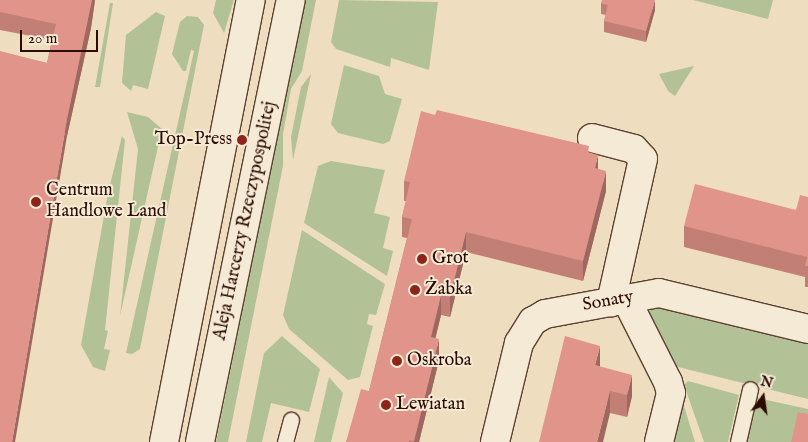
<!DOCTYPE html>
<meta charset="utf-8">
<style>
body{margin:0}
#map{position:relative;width:808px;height:442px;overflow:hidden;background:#eedebf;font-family:"IM FELL English",serif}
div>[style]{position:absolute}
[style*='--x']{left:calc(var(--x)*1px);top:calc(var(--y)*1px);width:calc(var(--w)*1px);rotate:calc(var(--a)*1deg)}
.green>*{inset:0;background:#b3c296}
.roads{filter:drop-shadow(1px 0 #5c4030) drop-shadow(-1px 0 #5c4030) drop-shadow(0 1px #5c4030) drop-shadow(0 -1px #5c4030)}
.service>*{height:15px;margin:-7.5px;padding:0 7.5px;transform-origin:7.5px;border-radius:7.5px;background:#f4ead5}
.minor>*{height:28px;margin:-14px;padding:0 14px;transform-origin:14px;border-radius:14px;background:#f4ead5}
.tertiary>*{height:28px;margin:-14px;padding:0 14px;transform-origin:14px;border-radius:14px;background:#f4ead5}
.wall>*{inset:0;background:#c27f76}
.shaded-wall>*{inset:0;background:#9e6860}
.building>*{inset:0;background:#e19489}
.dots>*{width:14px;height:14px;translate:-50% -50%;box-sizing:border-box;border:2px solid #f4ead5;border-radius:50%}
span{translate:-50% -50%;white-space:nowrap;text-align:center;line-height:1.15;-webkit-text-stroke:4px #f4ead5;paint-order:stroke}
.poi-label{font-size:18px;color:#2c0b00}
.right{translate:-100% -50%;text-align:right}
.left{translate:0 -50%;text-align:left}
.street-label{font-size:18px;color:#2c0b00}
.north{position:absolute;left:738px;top:372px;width:50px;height:50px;-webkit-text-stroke:4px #f4ead5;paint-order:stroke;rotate:14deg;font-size:14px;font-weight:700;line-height:20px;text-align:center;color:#2c0b00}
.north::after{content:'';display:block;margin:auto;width:18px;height:22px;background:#2c0b00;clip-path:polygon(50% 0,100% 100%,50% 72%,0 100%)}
.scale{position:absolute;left:20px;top:30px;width:78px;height:22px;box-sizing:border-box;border:2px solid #2c0b00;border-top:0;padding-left:6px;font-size:15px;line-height:18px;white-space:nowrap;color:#2c0b00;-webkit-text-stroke:4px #f4ead5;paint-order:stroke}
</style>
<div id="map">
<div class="green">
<div style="clip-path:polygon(216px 0,234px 0,224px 33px,213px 13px)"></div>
<div style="clip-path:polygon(305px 0,316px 0,302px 71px,291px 89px,283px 134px,283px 166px,228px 442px,216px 442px)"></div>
<div style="clip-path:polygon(339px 0,438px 2px,429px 70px,391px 58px,390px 67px,336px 49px,331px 42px)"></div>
<div style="clip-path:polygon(693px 0,773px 0,768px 19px)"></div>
<div style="clip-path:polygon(110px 3px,113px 3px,100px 87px,95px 87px)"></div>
<div style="clip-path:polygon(156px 12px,165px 16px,148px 89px,133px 85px,131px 91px,122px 83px,126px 35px)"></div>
<div style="clip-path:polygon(187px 16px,198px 17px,204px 25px,140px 349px,132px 354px,126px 353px,194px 51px,191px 50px,186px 71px,183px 71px,172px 54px,180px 22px)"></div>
<div style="clip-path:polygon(344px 65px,379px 76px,385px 94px,402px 99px,390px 141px,383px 144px,338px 133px,331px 124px)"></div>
<div style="clip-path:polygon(694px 66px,675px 96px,668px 91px,659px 74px)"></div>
<div style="clip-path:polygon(311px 74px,293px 160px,291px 137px,301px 87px)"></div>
<div style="clip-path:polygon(127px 112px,148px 117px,162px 129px,120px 316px,138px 149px)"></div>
<div style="clip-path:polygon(122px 136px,125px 140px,105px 330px,108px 331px,104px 349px,110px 350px,105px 371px,93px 367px,81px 345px,108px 193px)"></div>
<div style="clip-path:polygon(331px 161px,385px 170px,374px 213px,390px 217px,383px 248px,393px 251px,387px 276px,304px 223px,318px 166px)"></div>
<div style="clip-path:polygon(302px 230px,385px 284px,376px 315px,369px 314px,367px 324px,373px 326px,360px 377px,348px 380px,289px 329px,283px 315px)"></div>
<div style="clip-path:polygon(656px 305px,808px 339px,808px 399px,674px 366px,648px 312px)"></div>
<div style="clip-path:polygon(282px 336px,320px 369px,309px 412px,271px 403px,262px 442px,246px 442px,264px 353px)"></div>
<div style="clip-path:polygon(329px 377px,343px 393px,331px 442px,314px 442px)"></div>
<div style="clip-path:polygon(688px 381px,739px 395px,728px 442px,704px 442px,684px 385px)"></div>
<div style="clip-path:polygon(677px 383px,695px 442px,666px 442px)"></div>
<div style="clip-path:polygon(757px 398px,808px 409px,808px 432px,795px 442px,747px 442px)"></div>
</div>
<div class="roads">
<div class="service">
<div style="--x:285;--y:442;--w:23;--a:-75"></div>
<div style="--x:738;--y:442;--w:54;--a:-77.2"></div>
</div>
<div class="minor">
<div style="--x:592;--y:138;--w:43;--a:14.7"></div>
<div style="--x:634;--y:149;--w:13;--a:48"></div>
<div style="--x:643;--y:159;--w:147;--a:102.6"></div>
<div style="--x:626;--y:299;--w:93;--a:63.2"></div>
<div style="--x:668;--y:382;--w:11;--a:75"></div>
<div style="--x:671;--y:393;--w:50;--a:103.8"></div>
<div style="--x:495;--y:442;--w:102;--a:-76.4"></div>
<div style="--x:519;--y:343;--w:26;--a:-58"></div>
<div style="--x:533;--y:321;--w:14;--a:-30"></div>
<div style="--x:545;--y:314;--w:116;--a:-10.4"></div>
<div style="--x:659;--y:293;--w:153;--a:13.6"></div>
</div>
<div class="tertiary">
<div style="--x:164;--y:442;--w:450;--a:-78.9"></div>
<div style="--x:200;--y:442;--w:451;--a:-78.4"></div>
</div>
</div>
<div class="wall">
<div style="clip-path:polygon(0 0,95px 0,91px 28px,67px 136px,0 52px,47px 63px,52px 40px,0 30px)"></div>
<div style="clip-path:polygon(601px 3px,655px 10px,646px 42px,604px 32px,604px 21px,606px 15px,601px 14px)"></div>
<div style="clip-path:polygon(589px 153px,598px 169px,606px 191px,583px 281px,466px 252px,450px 317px,441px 315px,435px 338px,439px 360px,419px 442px,346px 442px,369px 391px,407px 238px,402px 237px,402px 217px,406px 201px,404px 201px,404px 181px)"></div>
<div style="clip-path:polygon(808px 197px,808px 287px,805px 287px,805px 277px,684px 247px,684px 226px,796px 210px)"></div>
<div style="clip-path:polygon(600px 367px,632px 396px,627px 417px,610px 413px)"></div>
</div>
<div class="shaded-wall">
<div style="clip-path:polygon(92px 0,95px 0,91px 28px,67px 136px,15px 442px,12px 442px,67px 119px)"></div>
<div style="clip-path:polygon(655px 0,655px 10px,646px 42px,646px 31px)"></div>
<div style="clip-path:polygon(598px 155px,598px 175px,595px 168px)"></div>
<div style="clip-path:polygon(606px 171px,606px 191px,583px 281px,583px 261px)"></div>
<div style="clip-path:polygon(466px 232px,466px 252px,450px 317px,450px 297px)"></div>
<div style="clip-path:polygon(441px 295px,441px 315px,431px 357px,431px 337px)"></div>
<div style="clip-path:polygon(439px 339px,439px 360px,419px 442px,414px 442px)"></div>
<div style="clip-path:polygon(600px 346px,600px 367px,595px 365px)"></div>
<div style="clip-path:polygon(632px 375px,632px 396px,627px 417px,627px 395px)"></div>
<div style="clip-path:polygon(610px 391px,610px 413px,603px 442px,597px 442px)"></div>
</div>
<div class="building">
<div style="clip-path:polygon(0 0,92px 0,67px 119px,12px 442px,0 442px,0 51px,47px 63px,56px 24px,0 12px)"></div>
<div style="clip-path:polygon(602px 0,655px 0,646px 31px,604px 21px,608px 5px,601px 3px)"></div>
<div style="clip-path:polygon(437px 110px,589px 146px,588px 152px,598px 155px,595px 168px,606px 171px,583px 261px,466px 232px,450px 297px,441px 295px,431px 337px,439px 339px,414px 441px,409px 440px,409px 442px,346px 442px,361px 389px,369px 391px,412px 219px,402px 217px,410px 182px,404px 181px,421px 111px,435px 115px)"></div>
<div style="clip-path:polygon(695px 184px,796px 210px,800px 195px,808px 197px,808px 266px,805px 266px,807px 257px,684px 226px)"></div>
<div style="clip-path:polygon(565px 336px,600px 346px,595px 365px,632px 375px,627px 395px,610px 391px,597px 442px,539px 442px)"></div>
<div style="clip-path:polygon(798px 412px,808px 414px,808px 442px,791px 442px)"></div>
</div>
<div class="dots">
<div style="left:242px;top:140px;background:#8f2418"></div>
<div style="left:36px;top:202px;background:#8f2418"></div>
<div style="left:422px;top:259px;background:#8f2418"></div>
<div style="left:415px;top:290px;background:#8f2418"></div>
<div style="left:397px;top:361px;background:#8f2418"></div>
<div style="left:386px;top:405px;background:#8f2418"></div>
</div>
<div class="poi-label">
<span class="right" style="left:232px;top:140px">Top-Press</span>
<span class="left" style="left:46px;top:202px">Centrum<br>Handlowe Land</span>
<span class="left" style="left:432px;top:259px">Grot</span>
<span class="left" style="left:425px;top:290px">Żabka</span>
<span class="left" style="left:407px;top:361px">Oskroba</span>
<span class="left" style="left:396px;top:405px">Lewiatan</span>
</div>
<div class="street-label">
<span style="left:246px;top:221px;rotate:-78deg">Aleja Harcerzy Rzeczypospolitej</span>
<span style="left:608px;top:302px;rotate:-10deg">Sonaty</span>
</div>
<div class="north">N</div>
<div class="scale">20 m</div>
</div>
